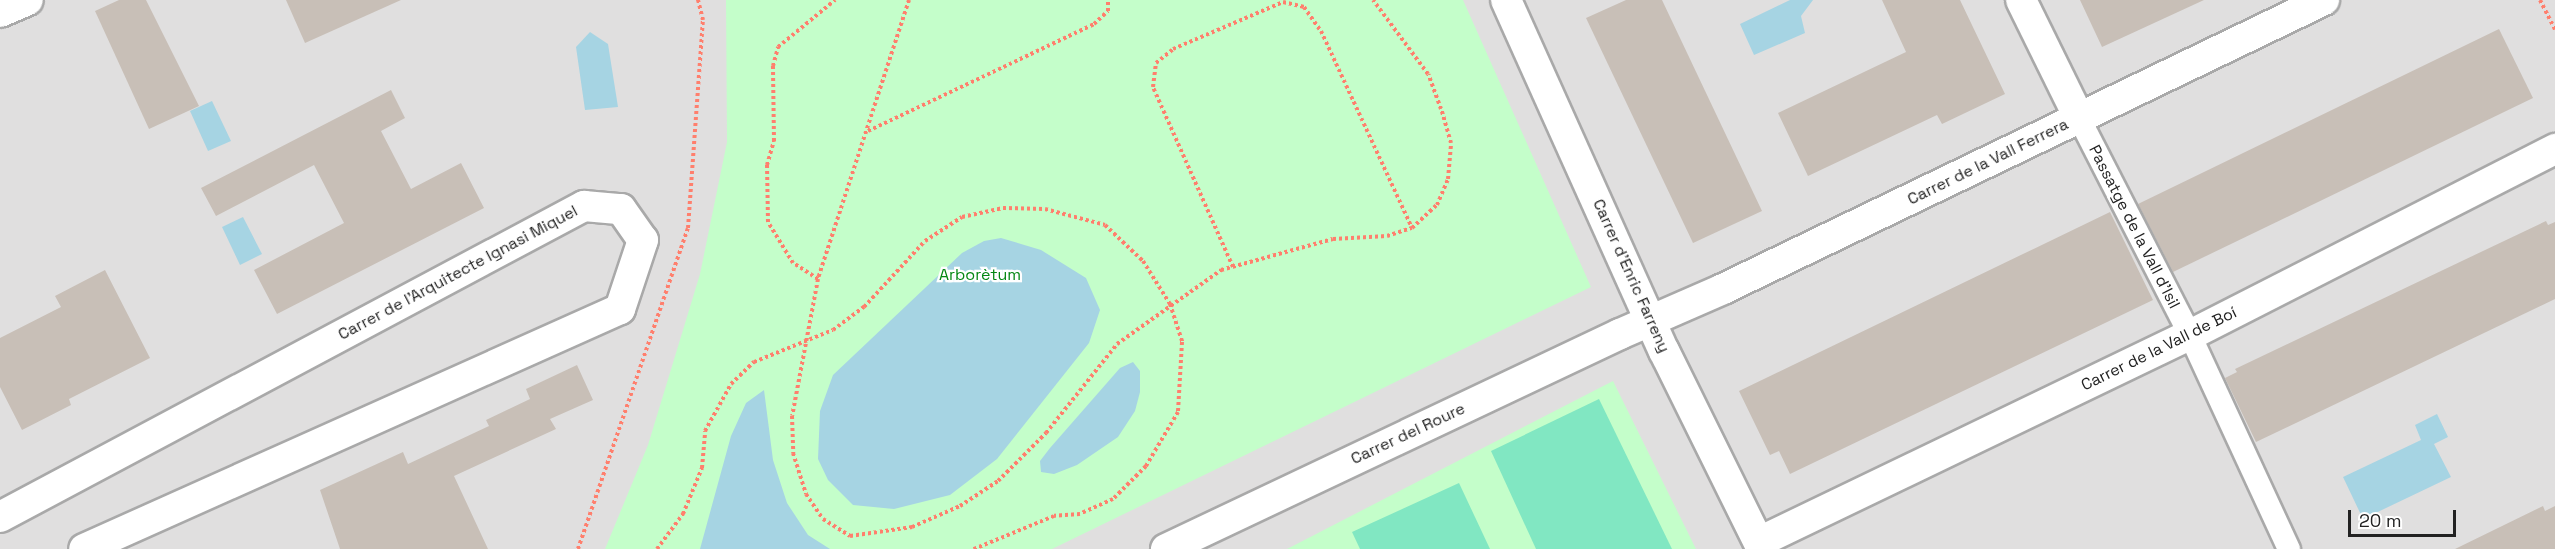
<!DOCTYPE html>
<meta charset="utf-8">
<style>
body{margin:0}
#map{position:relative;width:2555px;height:549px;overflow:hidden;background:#f3efe8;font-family:"Space Grotesk",sans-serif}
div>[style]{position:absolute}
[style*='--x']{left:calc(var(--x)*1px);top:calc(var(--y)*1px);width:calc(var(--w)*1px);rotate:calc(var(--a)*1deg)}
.residential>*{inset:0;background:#e0dfdf}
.park>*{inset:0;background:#c4feca}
.pitch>*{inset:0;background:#81e7c2}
.water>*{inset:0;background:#a6d4e3}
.building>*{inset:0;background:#c8bfb7}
.path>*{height:4px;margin-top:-2px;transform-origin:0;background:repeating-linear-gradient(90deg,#ff7f6d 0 3px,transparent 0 6px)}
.roads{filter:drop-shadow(2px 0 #a9a9a9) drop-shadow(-2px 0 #a9a9a9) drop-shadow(0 2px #a9a9a9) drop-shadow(0 -2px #a9a9a9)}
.pedestrian>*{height:22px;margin:-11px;padding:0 11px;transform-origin:11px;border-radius:11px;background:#fff}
.minor>*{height:30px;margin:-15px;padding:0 15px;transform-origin:15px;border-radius:15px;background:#fff}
span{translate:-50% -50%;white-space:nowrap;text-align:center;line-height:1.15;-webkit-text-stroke:4.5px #fff;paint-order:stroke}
.street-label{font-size:16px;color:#222}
.park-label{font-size:16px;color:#048712}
.scale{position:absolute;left:2348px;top:510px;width:108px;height:27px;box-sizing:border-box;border:3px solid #222;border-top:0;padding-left:8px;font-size:18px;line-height:21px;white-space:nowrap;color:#222;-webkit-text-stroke:4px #fff;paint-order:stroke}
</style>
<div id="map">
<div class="residential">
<div style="clip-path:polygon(0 0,2555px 0,2555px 549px,0 549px)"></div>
</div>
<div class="park">
<div style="clip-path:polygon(726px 0,1463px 0,1591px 287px,1052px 549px,605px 549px,648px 445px,700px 274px,727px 142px)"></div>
<div style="clip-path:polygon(1613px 381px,1696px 549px,1287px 549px)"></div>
</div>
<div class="pitch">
<div style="clip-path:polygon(1599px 399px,1672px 549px,1536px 549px,1491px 451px)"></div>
<div style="clip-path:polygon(1459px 483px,1490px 549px,1360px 549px,1352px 532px)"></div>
</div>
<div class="water">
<div style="clip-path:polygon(1790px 0,1813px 0,1801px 16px,1805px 33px,1754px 55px,1740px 24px)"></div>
<div style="clip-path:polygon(590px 32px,608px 44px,618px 107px,585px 110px,576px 47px)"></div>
<div style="clip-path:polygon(212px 101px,231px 141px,208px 151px,190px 111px)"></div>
<div style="clip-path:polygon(243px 217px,262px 254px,240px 265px,222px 227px)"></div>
<div style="clip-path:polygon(1001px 238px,1041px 250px,1086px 278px,1100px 310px,1089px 343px,997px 459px,950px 495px,894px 509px,853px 505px,828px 480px,818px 459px,820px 411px,833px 375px,962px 253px,984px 241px)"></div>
<div style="clip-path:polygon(1133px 362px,1140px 371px,1140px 392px,1135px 411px,1118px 437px,1077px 465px,1054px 474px,1041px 472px,1040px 461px,1050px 448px,1120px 368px)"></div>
<div style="clip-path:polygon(764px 390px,773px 460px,787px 503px,808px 535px,830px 549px,700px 549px,731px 436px,746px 403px)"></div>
<div style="clip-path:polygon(2437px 414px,2448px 437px,2434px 444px,2451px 477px,2363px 519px,2343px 477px,2421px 440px,2415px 425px)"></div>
</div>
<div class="building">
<div style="clip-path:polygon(119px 0,146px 0,199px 106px,149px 129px,95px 11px)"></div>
<div style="clip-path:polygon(286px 0,401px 0,305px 43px)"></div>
<div style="clip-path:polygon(1626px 0,1662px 0,1762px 211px,1693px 243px,1586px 18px)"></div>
<div style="clip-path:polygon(1882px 0,1960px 0,2005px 94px,1942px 124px,1937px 115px,1808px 176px,1778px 113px,1906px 52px)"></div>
<div style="clip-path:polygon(2080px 0,2204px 0,2102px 47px)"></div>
<div style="clip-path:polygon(2499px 29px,2533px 98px,2173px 272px,2138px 204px)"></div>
<div style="clip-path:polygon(391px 90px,405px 118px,381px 131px,411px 189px,461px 163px,484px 208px,277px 314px,254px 270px,344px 223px,314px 165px,216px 216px,201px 188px)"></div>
<div style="clip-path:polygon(2110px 212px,2153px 300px,1790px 474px,1779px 451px,1770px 455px,1739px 391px)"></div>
<div style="clip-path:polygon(2546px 221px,2548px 225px,2555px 222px,2555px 299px,2256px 442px,2225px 378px,2237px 372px,2235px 369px)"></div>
<div style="clip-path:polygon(105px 270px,150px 358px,69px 399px,71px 405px,22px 430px,0 387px,0 338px,61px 307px,55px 296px)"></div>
<div style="clip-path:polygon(577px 365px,593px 400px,550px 419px,556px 429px,454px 476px,488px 549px,340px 549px,320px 490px,403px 452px,408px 464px,489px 426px,486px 420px,530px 399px,526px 389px)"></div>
<div style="clip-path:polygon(2543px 506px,2545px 511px,2555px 506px,2555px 549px,2455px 549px)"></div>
</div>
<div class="path">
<div style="--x:909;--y:0;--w:293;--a:108.1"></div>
<div style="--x:818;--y:279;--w:139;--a:100.7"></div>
<div style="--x:792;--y:416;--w:37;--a:88"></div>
<div style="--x:793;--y:453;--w:43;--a:72.4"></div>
<div style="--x:806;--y:494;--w:30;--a:56"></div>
<div style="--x:823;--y:519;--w:32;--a:32"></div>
<div style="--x:850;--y:536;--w:63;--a:-8.3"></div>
<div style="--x:912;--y:527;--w:52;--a:-23.6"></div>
<div style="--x:960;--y:506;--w:45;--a:-33.3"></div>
<div style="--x:998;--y:481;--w:68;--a:-45"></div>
<div style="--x:1046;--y:433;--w:114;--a:-51.4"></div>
<div style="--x:1117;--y:344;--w:128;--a:-35.4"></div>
<div style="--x:1221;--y:270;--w:116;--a:-15.5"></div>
<div style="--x:1333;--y:239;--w:54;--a:-3.2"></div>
<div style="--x:1387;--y:236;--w:26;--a:-18"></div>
<div style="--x:1412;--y:228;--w:34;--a:-43"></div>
<div style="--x:1437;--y:205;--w:28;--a:-67"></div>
<div style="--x:1448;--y:179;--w:36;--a:-85"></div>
<div style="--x:1451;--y:143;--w:35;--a:-106"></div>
<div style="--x:1441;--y:109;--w:37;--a:-110"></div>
<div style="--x:1428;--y:74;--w:92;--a:-126.6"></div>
<div style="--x:2540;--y:0;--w:33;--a:63"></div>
<div style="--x:868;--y:131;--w:250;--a:-25.3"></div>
<div style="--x:1094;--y:24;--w:19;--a:-43"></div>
<div style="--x:1108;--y:11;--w:11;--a:-90"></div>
<div style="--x:1233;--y:267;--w:197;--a:-114"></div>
<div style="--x:1153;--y:87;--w:24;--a:-83"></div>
<div style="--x:1156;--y:63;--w:22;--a:-39"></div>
<div style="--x:1173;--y:49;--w:120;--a:-23.1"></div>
<div style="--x:1283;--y:2;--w:22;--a:13"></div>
<div style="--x:1304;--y:7;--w:29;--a:55"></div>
<div style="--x:1321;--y:31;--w:217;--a:65.2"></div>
<div style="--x:818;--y:279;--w:30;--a:-147"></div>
<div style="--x:793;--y:263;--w:48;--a:-121.4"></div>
<div style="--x:768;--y:222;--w:57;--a:-91"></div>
<div style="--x:767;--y:165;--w:25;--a:-74"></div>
<div style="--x:774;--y:141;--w:75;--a:-90.8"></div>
<div style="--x:773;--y:66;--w:20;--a:-75"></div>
<div style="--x:778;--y:47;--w:74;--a:-39.5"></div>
<div style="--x:578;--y:549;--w:339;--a:-71.1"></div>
<div style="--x:688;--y:228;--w:209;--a:-85.9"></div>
<div style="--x:703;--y:20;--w:21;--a:-104"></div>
<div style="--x:657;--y:549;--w:44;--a:-53.4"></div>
<div style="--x:683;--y:514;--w:50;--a:-67.6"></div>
<div style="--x:702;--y:468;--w:37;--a:-85"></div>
<div style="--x:705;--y:431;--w:54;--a:-61"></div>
<div style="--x:731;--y:384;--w:32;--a:-44"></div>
<div style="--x:754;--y:362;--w:85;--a:-22.1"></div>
<div style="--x:833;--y:330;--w:39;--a:-37"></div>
<div style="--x:864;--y:307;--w:90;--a:-47.3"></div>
<div style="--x:925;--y:241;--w:44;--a:-33"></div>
<div style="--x:962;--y:217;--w:42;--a:-12.4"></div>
<div style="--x:1003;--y:208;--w:42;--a:1.4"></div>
<div style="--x:1045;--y:209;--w:62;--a:14.9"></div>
<div style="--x:1105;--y:225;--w:52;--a:43.5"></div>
<div style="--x:1143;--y:261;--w:51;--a:57.9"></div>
<div style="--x:1170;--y:304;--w:40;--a:72"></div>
<div style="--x:1182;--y:342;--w:70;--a:93.3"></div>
<div style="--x:1178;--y:412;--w:63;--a:120.7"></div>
<div style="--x:1146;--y:466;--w:47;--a:135"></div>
<div style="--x:1113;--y:499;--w:36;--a:156"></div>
<div style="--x:1080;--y:514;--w:26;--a:176"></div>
<div style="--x:1054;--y:516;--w:87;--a:157.6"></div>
</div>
<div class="roads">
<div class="pedestrian">
<div style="--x:2079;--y:118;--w:244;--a:62.9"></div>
<div style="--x:2190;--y:335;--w:236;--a:65.2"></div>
</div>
<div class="minor">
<div style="--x:1506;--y:0;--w:385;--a:65.8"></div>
<div style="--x:1664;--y:351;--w:221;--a:63.7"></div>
<div style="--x:2021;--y:0;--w:131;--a:63.8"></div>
<div style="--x:0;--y:12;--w:30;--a:-23"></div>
<div style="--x:0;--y:517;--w:662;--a:-28.04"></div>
<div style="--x:584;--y:206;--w:37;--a:5"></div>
<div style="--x:621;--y:209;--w:38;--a:55"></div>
<div style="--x:643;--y:240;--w:73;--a:108.4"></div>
<div style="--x:620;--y:309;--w:587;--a:155.88"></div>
<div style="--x:1759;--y:542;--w:478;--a:-25.7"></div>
<div style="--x:2190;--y:335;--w:410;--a:-27"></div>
<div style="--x:1166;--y:549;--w:502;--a:-25.34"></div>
<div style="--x:1620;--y:334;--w:112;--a:-23.6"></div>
<div style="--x:1723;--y:289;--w:667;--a:-25.68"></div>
</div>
</div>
<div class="street-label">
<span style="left:1988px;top:162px;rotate:-26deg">Carrer de la Vall Ferrera</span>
<span style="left:2134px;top:227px;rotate:63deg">Passatge de la Vall d'Isil</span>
<span style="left:458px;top:273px;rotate:-28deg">Carrer de l'Arquitecte Ignasi Miquel</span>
<span style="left:1631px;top:276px;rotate:66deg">Carrer d'Enric Farreny</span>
<span style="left:2159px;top:349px;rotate:-26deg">Carrer de la Vall de Boí</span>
<span style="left:1408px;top:434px;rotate:-25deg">Carrer del Roure</span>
</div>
<div class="park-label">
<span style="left:980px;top:275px">Arborètum</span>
</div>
<div class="scale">20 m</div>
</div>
